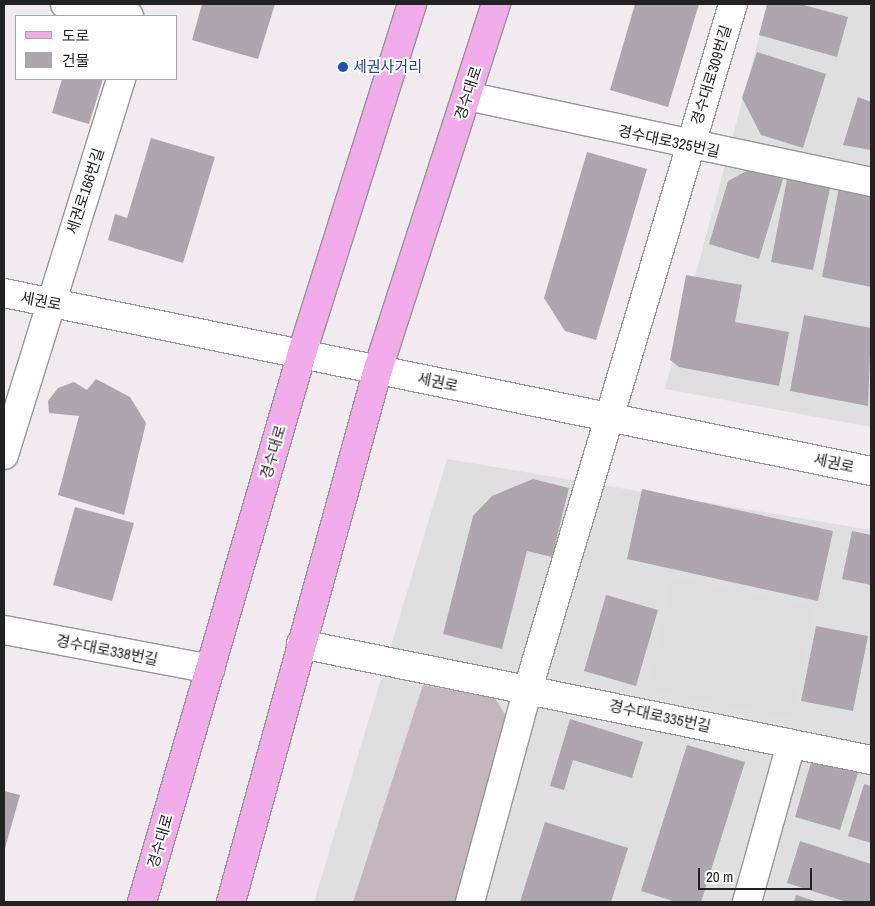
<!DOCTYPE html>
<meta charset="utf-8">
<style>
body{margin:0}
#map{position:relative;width:875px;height:906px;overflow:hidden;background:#f1eaef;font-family:"Archivo Narrow","Noto Sans KR",sans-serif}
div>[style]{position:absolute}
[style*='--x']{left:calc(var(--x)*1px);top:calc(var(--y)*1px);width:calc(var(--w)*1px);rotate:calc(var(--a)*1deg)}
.residential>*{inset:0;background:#dfdfe0}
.construction>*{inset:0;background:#c5b6bd}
.parking>*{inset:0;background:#dedede}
.building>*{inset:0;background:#afa5af}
.roads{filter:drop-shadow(1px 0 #969696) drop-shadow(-1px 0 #969696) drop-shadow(0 1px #969696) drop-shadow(0 -1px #969696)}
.minor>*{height:28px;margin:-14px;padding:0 14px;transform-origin:14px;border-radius:14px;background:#fff}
.tertiary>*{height:28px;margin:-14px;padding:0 14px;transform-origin:14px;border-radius:14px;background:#fff}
.primary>*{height:28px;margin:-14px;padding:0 14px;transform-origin:14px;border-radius:14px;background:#f3aceb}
.dots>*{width:14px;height:14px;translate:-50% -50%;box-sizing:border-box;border:2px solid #fff;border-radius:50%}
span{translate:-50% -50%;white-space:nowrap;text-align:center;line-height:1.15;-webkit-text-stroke:4px #fff;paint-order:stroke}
.transit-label{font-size:15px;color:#164399}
.left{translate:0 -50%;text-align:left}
.street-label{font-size:15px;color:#222}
.frame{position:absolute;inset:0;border:5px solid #222;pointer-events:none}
.legend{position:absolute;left:15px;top:15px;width:162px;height:65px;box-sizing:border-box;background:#fff;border:1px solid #a7a7a7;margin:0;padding:6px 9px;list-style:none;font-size:15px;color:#222}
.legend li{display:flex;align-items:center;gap:10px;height:25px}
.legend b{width:25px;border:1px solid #a7a7a7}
.scale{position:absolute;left:698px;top:868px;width:114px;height:22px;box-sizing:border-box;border:2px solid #222;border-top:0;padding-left:6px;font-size:15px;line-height:18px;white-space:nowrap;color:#222;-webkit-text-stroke:4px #fff;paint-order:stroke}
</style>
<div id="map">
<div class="residential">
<div style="clip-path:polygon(768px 4px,871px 4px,871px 427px,665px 389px)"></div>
<div style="clip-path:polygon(447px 459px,871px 530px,871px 902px,314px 902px)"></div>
</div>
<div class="construction">
<div style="clip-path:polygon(423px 685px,495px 698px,513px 728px,458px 902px,353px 902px)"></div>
</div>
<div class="parking">
<div style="clip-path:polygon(672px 578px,814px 607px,791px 718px,649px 689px)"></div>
</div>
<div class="building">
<div style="clip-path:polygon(202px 4px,275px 4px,258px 59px,192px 40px)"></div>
<div style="clip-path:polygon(635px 4px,699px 4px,668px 107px,610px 90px)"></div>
<div style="clip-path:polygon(767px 4px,800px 4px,848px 17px,837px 57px,759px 35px)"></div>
<div style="clip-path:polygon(757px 52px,826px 74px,803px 148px,761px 135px,742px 98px)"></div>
<div style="clip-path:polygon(62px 79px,103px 79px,89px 124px,52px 113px)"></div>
<div style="clip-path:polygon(858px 97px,871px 102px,871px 150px,843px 145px)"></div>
<div style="clip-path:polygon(151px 138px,215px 157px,183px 263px,108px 240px,115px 214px,127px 218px)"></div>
<div style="clip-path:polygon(587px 152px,647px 169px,596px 340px,565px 331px,544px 298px)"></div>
<div style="clip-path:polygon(750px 169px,783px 179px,759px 259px,709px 244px,728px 181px)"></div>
<div style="clip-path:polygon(787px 179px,830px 188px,813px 270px,771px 262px)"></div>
<div style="clip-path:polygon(840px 182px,871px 188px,871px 287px,822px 277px)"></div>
<div style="clip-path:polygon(686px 275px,742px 285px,735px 322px,789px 332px,779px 386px,679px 367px,670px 360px)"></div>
<div style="clip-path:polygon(804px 315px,871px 328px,868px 406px,790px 391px)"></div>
<div style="clip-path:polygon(96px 379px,130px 397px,146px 423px,124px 515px,58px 495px,79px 416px,49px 413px,48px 401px,58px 388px,74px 382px,87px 390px)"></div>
<div style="clip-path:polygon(533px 479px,569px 488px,552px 557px,527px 551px,502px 649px,443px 634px,473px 516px,492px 496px)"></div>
<div style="clip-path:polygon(642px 489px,833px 531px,818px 601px,627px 559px)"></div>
<div style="clip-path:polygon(75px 507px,134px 523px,112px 601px,53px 585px)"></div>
<div style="clip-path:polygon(852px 531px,871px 535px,871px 585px,842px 579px)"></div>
<div style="clip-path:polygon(606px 595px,658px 610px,636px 686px,584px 671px)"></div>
<div style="clip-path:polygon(816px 626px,868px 636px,853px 711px,801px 701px)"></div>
<div style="clip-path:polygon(570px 719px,643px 742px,632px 778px,573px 760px,564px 790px,550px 786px)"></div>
<div style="clip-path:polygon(687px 745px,745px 762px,701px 902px,676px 902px,641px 891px)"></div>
<div style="clip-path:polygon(812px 759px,858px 773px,840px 830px,795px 817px)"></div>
<div style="clip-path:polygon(864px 784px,871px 786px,871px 843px,848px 836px)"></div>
<div style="clip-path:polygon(4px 791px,20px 795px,4px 852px)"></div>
<div style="clip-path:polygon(545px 822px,628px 848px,611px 902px,520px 902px)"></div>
<div style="clip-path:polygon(800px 841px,871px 864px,871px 902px,847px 902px,787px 883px)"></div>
<div style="clip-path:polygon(796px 895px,818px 902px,794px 902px)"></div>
</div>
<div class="roads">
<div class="minor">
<div style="--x:65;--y:4;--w:65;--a:10.6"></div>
<div style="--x:467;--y:96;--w:413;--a:12"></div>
<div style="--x:4;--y:455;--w:394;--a:-72.7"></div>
<div style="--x:4;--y:630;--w:210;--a:10.7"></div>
<div style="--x:301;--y:644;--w:582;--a:11.5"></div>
<div style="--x:470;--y:902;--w:221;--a:-74.8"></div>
<div style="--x:528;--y:689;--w:715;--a:-73.34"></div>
<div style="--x:747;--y:902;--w:164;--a:-74.4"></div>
</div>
<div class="tertiary">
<div style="--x:4;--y:293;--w:885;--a:11.6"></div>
</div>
<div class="primary">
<div style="--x:142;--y:902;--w:572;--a:-73.75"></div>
<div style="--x:302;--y:353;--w:366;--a:-72.5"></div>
<div style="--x:231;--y:902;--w:553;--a:-74.58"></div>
<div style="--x:378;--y:369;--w:384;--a:-72.1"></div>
</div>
</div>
<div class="dots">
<div style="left:343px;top:67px;background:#1a4fb4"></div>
</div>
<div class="transit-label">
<span class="left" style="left:353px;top:67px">세권사거리</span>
</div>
<div class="street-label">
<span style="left:711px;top:75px;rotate:-73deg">경수대로309번길</span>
<span style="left:468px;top:93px;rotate:-72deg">경수대로</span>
<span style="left:669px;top:141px;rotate:12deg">경수대로325번길</span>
<span style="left:85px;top:191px;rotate:-72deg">세권로166번길</span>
<span style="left:41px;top:301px;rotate:11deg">세권로</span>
<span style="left:438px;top:382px;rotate:12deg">세권로</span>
<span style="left:273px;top:452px;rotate:-74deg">경수대로</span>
<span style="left:834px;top:463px;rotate:12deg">세권로</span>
<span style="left:107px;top:650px;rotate:11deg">경수대로338번길</span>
<span style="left:660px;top:716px;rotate:12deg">경수대로335번길</span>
<span style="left:160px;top:841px;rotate:-74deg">경수대로</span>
</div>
<div class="frame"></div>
<ul class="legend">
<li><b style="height:6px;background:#f3aceb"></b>도로</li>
<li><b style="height:14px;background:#afa5af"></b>건물</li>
</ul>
<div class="scale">20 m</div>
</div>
